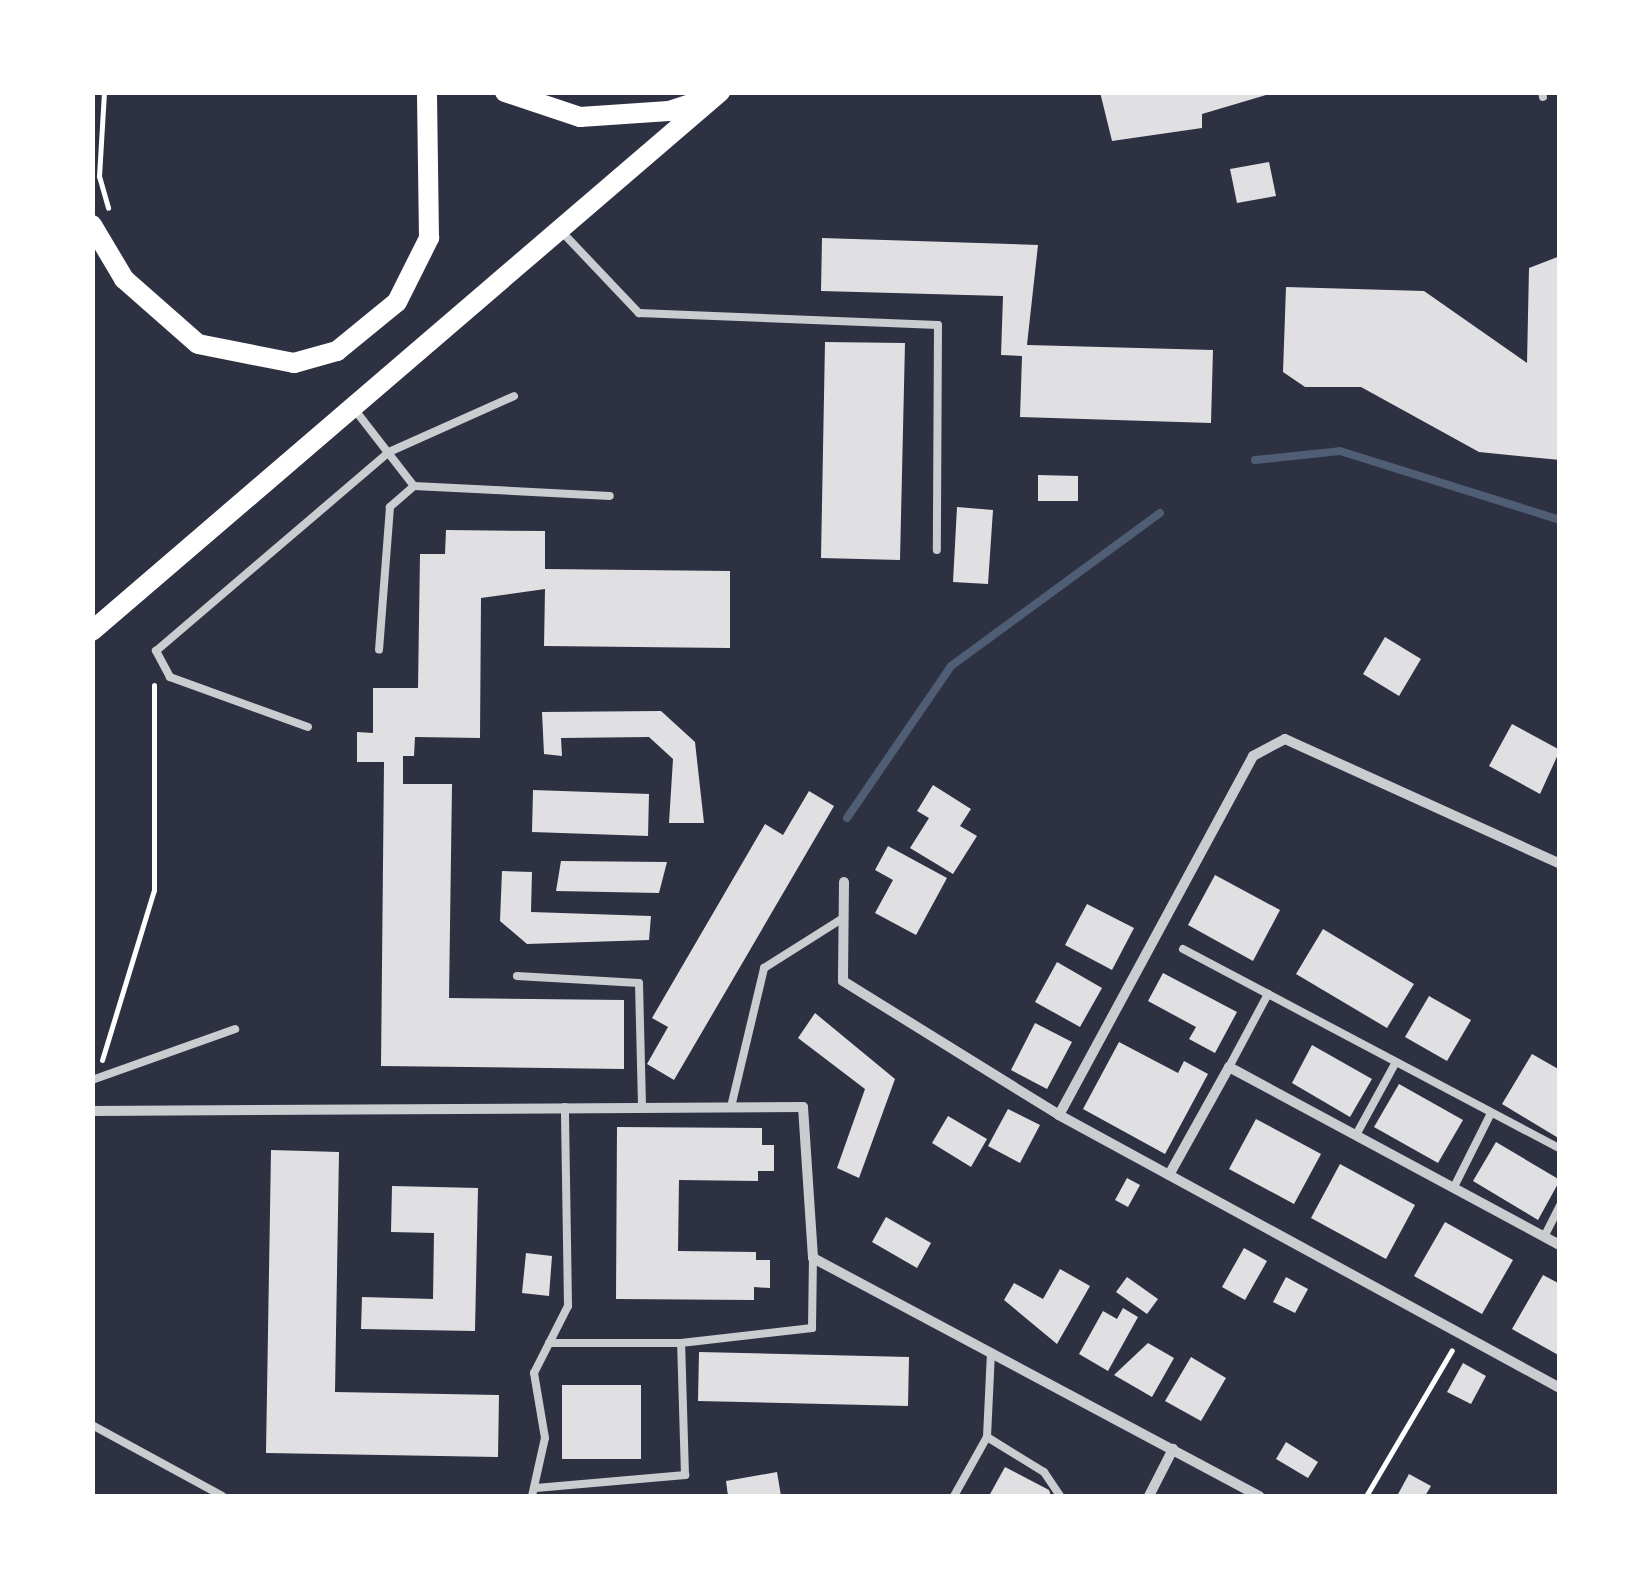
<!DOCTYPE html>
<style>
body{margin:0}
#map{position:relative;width:1652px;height:1589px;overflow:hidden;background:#2d3142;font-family:Georgia,serif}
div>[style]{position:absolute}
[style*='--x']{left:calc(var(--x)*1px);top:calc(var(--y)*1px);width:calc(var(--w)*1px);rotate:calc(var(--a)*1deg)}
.stream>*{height:8px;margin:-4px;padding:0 4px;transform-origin:4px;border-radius:4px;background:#4f5d75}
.building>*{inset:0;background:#e0e0e3}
.path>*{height:5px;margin:-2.5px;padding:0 2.5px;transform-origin:2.5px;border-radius:2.5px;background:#fff}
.service>*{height:8px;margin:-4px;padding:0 4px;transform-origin:4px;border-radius:4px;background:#caccd0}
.minor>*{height:10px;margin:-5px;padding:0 5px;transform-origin:5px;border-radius:5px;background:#caccd0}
.secondary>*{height:20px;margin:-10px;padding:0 10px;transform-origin:10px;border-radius:10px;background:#fff}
span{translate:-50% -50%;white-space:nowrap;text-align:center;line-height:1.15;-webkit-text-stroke:10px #fff;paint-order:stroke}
.frame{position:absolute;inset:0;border:95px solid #fff;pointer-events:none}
</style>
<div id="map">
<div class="stream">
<div style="--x:1255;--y:460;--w:85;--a:-6"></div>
<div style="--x:1340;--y:451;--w:231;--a:17.4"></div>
<div style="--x:847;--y:818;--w:184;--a:-55.6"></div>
<div style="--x:951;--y:666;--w:259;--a:-36.2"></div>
</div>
<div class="building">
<div style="clip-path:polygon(1100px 92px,1273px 92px,1273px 93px,1202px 114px,1202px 128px,1112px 141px)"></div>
<div style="clip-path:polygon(1269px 162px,1276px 196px,1237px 203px,1230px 169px)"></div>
<div style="clip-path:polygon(822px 238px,1038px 245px,1027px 345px,1213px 350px,1211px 423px,1020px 417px,1022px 356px,1001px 355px,1003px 296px,821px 291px)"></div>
<div style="clip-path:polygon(1560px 256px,1560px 460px,1479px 452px,1361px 387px,1305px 387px,1283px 372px,1286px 287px,1424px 291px,1527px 363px,1529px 268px)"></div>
<div style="clip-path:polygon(825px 342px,905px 343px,900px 560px,821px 558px)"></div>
<div style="clip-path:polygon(1038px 475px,1078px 476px,1078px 501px,1038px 501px)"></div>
<div style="clip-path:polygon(957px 507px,993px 510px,988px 584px,953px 582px)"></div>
<div style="clip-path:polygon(446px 530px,545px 531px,545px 569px,730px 571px,730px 648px,544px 646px,545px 589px,481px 598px,480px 738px,415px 737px,414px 756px,403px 756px,403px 784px,452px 784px,449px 998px,624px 1000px,624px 1069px,381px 1066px,384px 762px,357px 762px,357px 732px,373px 733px,373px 688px,418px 688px,420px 554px,445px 554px)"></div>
<div style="clip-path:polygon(1385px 637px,1421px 659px,1399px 696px,1363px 674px)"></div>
<div style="clip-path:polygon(661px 711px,695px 742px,704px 823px,669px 823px,673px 759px,649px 737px,561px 738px,562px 756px,544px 754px,542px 712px)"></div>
<div style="clip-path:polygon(1512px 724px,1560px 750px,1540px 794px,1489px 766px)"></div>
<div style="clip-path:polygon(933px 785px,971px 809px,960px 826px,977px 836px,953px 874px,910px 848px,929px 818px,917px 811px)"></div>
<div style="clip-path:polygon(533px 790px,649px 794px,648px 836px,532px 832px)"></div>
<div style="clip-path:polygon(809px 791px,834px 806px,674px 1080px,647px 1064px,668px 1027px,652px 1018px,765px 824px,783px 835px)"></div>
<div style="clip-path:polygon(888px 846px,947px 878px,916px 935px,875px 913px,893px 880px,875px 870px)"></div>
<div style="clip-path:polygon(561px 861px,667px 862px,659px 893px,556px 891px)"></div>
<div style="clip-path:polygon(502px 871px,532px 872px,531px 912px,651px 916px,649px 940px,527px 944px,500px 921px)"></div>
<div style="clip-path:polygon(1215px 875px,1280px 910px,1253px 961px,1188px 925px)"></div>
<div style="clip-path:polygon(1087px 904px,1134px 928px,1112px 970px,1065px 945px)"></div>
<div style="clip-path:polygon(1323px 929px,1414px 984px,1387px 1028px,1296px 974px)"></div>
<div style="clip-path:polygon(1057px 962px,1102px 988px,1080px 1027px,1035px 1002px)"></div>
<div style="clip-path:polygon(1163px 973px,1237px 1012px,1215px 1053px,1189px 1039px,1196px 1027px,1148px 1001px)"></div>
<div style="clip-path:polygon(1429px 996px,1471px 1020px,1447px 1061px,1405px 1037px)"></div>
<div style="clip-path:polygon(815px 1013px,895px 1079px,859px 1178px,837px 1168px,865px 1089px,798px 1038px)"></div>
<div style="clip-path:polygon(1035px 1023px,1072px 1042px,1047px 1089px,1011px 1070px)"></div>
<div style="clip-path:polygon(1119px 1042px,1178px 1073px,1184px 1061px,1208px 1074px,1165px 1154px,1083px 1109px)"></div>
<div style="clip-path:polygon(1312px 1045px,1372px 1079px,1350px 1117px,1292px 1083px)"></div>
<div style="clip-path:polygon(1532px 1054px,1560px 1070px,1560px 1139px,1502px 1104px)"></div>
<div style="clip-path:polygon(1399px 1084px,1463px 1120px,1438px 1163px,1374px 1127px)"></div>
<div style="clip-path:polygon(1008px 1109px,1040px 1125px,1020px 1163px,988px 1146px)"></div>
<div style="clip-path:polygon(948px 1116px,987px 1139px,971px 1167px,932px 1143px)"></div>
<div style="clip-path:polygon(1256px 1119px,1321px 1154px,1294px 1204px,1229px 1169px)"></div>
<div style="clip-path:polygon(617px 1127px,762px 1128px,762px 1145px,774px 1145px,774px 1171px,758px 1171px,758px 1181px,679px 1180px,678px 1251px,756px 1252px,756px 1260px,770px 1260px,770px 1288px,754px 1287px,754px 1300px,616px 1299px)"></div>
<div style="clip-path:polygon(1496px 1142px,1560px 1180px,1538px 1220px,1473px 1181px)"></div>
<div style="clip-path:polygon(271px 1150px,339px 1152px,335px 1392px,499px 1395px,498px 1457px,266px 1453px)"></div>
<div style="clip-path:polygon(1340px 1164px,1415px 1205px,1386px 1259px,1311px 1218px)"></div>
<div style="clip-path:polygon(1127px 1178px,1140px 1185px,1128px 1207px,1115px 1200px)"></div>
<div style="clip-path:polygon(392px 1186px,478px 1188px,475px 1331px,361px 1329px,362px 1297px,433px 1299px,434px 1233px,391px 1232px)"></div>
<div style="clip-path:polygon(886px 1217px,931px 1243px,917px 1268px,872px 1242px)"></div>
<div style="clip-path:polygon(1445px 1222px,1513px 1260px,1482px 1314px,1414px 1276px)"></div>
<div style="clip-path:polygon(1244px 1248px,1267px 1261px,1245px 1300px,1222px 1287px)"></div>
<div style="clip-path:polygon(526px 1253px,552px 1256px,549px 1296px,522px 1293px)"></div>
<div style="clip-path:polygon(1060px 1269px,1090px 1286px,1057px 1344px,1004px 1300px,1014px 1283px,1043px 1299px)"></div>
<div style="clip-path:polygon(1543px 1275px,1560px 1284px,1560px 1356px,1512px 1329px)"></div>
<div style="clip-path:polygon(1127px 1277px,1158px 1299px,1147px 1314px,1116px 1292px)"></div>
<div style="clip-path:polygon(1286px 1277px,1308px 1289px,1295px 1313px,1273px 1302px)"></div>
<div style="clip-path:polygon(1123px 1308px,1138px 1317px,1108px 1371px,1079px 1354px,1103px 1311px,1117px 1319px)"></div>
<div style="clip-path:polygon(1148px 1343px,1174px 1358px,1152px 1397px,1114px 1375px)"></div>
<div style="clip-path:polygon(699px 1352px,909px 1357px,908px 1406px,698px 1401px)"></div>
<div style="clip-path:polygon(1191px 1357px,1226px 1378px,1201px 1421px,1165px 1401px)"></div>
<div style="clip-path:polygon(1463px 1363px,1486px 1376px,1471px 1404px,1447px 1392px)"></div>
<div style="clip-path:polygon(562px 1385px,641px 1385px,641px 1459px,562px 1459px)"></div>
<div style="clip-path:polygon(1286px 1442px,1318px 1462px,1308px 1478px,1276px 1459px)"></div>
<div style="clip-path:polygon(1005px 1467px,1049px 1490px,1051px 1496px,989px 1496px)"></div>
<div style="clip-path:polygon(777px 1472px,781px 1496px,728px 1496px,726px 1481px)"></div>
<div style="clip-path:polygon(1409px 1474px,1431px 1486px,1425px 1496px,1397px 1496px)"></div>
</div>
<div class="path">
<div style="--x:104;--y:92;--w:84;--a:93.4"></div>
<div style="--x:99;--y:176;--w:33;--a:74"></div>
<div style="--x:102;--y:1060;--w:178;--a:-73"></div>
<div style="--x:154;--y:890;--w:205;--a:-90"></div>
<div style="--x:1366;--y:1496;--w:169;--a:-59.5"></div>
</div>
<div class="service">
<div style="--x:1542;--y:92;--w:5;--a:79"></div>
<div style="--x:562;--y:232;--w:112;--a:46.5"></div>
<div style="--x:639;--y:313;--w:299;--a:2.3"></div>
<div style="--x:938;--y:325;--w:225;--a:90.3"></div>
<div style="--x:355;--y:410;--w:96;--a:52.2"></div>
<div style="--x:414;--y:486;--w:32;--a:139"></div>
<div style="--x:390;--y:507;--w:143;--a:94.4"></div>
<div style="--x:414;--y:486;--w:196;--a:2.9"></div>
<div style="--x:308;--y:727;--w:147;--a:-160.1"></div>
<div style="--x:170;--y:677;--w:30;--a:-118"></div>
<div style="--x:156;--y:651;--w:306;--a:-40.5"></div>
<div style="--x:389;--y:452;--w:137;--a:-24.1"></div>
<div style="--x:1183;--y:949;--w:427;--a:27.9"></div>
<div style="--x:517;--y:976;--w:122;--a:3.3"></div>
<div style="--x:639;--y:983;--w:124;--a:88.6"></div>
<div style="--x:1229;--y:1067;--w:83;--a:-61.9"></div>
<div style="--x:92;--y:1080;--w:152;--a:-19.6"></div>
<div style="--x:731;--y:1107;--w:143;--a:-76.6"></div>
<div style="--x:764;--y:968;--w:93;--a:-32.3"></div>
<div style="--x:1356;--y:1135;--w:83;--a:-61.3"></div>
<div style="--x:1454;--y:1187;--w:83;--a:-63.4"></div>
<div style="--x:1544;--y:1237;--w:36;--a:-63"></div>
<div style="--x:681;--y:1343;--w:132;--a:-6.5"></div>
<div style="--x:812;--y:1328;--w:70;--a:-89.2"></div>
<div style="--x:92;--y:1425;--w:148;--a:28.6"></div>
<div style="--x:987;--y:1437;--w:67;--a:31.6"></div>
<div style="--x:1044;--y:1472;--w:29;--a:56"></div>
<div style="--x:536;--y:1488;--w:150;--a:-5"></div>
<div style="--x:685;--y:1475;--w:132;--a:-91.7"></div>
<div style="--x:681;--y:1343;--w:132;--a:180"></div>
<div style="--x:532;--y:1496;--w:59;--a:-77.4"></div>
<div style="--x:545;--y:1438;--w:66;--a:-99.6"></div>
<div style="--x:534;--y:1373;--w:75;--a:-63.1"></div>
<div style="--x:568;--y:1306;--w:199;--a:-90.9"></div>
<div style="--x:954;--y:1496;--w:68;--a:-60.8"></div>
<div style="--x:987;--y:1437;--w:84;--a:-87.3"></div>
</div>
<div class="minor">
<div style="--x:844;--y:882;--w:99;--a:90.6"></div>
<div style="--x:843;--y:981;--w:254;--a:31.8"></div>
<div style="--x:1059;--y:1115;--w:571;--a:28.59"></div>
<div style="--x:92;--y:1111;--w:711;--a:-0.32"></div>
<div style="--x:803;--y:1107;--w:151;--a:86.2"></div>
<div style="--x:813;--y:1258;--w:506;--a:28.09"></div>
<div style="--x:1059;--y:1115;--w:408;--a:-61.6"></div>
<div style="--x:1253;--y:756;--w:36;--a:-28"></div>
<div style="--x:1285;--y:739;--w:302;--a:24.4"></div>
<div style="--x:1169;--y:1175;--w:124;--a:-60.9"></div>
<div style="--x:1229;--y:1067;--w:376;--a:28.3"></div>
<div style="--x:1149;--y:1496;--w:53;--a:-62.9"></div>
</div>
<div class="secondary">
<div style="--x:505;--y:92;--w:79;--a:18.4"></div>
<div style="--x:580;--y:117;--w:89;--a:-3.9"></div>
<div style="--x:669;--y:111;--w:39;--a:-18"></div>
<div style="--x:92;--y:225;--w:63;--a:59.3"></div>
<div style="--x:124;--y:279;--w:98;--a:41.3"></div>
<div style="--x:198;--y:344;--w:98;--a:11.2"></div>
<div style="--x:294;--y:363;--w:45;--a:-15.6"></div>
<div style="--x:337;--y:351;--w:77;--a:-39.2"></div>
<div style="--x:397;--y:302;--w:72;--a:-63.4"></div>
<div style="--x:429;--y:238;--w:146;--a:-90.8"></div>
<div style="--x:92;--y:631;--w:828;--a:-40.64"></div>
</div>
<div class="frame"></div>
</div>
